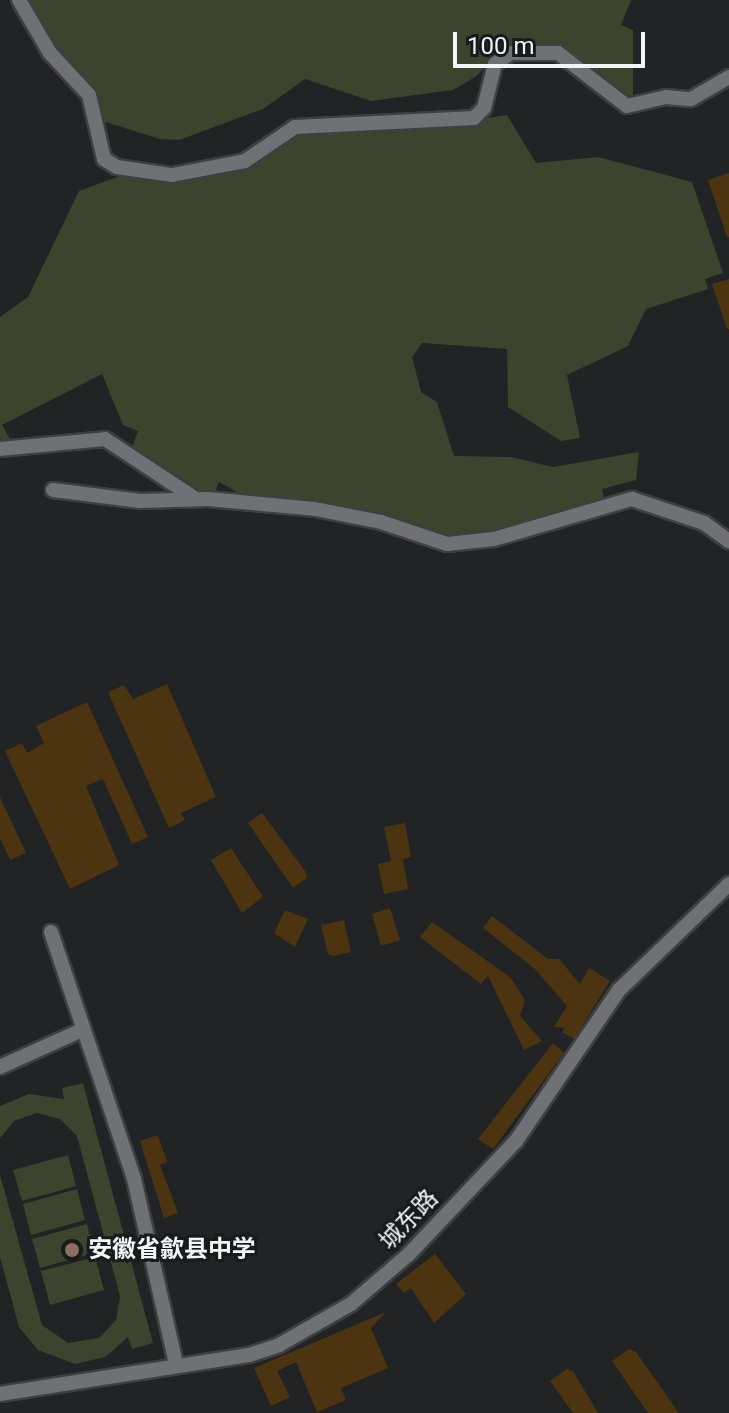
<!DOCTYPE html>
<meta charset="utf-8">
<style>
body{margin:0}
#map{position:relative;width:729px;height:1413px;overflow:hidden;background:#212325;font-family:Roboto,"Noto Sans SC",sans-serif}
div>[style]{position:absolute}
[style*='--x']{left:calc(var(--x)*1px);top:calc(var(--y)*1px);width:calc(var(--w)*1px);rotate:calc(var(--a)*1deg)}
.green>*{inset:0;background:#3d442d}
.building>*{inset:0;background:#4c3410}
.roads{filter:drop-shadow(2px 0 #3e3f41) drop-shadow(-2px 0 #3e3f41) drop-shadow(0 2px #3e3f41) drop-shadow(0 -2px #3e3f41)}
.minor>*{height:14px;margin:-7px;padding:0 7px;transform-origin:7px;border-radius:7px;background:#6f7174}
.dots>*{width:22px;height:22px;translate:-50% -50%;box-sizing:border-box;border:4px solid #181a1c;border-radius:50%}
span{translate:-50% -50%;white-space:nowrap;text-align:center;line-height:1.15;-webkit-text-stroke:6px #181a1c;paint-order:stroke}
.street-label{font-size:24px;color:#f3f4f5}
.poi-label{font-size:24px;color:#f3f4f5;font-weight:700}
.left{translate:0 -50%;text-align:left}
.scale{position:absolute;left:453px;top:32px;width:192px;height:36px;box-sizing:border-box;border:4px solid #f3f4f5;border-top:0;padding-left:10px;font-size:24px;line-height:28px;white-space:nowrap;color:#f3f4f5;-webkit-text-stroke:6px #181a1c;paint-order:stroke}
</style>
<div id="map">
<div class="green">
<div style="clip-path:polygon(25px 0,631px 0,621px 25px,633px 30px,633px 98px,566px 50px,528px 43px,503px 50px,475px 77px,453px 90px,371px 101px,305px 79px,263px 109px,179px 140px,160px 139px,99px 120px)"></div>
<div style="clip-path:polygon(507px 115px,536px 163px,598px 157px,692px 182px,723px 273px,705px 279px,708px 289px,646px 309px,628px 346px,567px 375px,580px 438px,561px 441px,508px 407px,507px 349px,422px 343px,412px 357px,421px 392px,437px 402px,454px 456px,511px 457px,553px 467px,639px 452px,636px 480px,602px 489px,604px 498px,498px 533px,440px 538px,244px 496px,219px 482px,214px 495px,193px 495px,131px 451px,138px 431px,123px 425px,102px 374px,2px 425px,10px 439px,0 440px,0 317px,28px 297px,79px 191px,131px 172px,185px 180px,244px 167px,293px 134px,429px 127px)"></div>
<div style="clip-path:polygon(83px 1083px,153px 1343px,132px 1349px,128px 1337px,105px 1357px,75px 1364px,38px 1350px,19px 1327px,0 1257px,0 1175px,42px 1325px,68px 1343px,99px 1338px,116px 1320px,120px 1296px,77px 1136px,60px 1119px,37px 1113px,14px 1121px,0 1138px,0 1106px,29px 1094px,64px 1099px,62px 1088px)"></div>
<div style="clip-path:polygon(68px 1155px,76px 1186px,22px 1201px,13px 1170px)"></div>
<div style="clip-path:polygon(77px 1189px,85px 1220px,31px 1235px,23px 1204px)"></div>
<div style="clip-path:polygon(87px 1224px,94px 1253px,40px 1268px,32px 1239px)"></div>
<div style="clip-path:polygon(95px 1257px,104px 1290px,50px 1305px,41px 1271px)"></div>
</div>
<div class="building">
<div style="clip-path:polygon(729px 173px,729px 237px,727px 237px,708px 180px)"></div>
<div style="clip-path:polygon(729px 279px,729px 329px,727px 329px,712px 284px)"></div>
<div style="clip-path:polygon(167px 684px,216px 797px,181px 813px,185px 820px,169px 828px,108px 692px,124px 685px,133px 699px)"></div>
<div style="clip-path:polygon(87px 702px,148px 837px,132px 844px,103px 779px,86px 786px,119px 865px,70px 889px,5px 751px,22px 743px,27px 753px,44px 743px,36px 726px)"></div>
<div style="clip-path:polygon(0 797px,26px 853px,10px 860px,0 838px)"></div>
<div style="clip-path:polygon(262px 813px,306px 872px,307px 878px,293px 888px,248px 823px)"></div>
<div style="clip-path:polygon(405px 823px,411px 857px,403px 859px,408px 889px,384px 894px,378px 864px,391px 861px,384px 827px)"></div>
<div style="clip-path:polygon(231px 848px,263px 897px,242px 913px,211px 860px)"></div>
<div style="clip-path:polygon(390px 908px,400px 940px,381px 946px,372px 914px)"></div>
<div style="clip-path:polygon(285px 910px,308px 919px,295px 947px,274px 933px)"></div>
<div style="clip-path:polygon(492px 916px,548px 959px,559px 959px,580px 984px,589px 968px,610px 981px,574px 1039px,562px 1032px,565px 1028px,554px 1027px,567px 1006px,535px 969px,483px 928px)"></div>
<div style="clip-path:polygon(344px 920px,351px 952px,333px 956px,328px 954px,321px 925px)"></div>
<div style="clip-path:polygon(432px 922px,510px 977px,525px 1000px,520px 1016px,542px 1041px,524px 1050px,488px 976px,481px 984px,420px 937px)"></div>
<div style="clip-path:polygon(553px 1043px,564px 1053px,493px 1149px,478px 1139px)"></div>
<div style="clip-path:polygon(158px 1135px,167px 1162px,160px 1165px,178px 1213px,164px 1218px,140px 1141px)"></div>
<div style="clip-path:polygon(435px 1254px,466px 1294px,434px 1323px,411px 1288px,404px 1293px,396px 1284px)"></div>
<div style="clip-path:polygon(386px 1312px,371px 1328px,388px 1368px,341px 1388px,346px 1400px,317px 1412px,296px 1362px,277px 1371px,290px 1397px,271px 1406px,254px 1368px)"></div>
<div style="clip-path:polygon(629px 1349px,636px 1352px,679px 1413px,648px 1413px,612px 1361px)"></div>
<div style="clip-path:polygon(567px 1369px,573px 1371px,598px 1413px,573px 1413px,550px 1381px)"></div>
</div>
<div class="roads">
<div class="minor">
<div style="--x:19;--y:0;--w:61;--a:59.7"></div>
<div style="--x:50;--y:53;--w:57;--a:47.1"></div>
<div style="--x:89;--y:95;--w:66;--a:76.8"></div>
<div style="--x:104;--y:159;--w:15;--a:32"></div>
<div style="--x:117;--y:167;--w:56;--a:8.3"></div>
<div style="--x:172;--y:175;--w:74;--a:-10.9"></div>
<div style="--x:245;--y:161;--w:60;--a:-34.2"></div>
<div style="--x:295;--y:127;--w:179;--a:-2.9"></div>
<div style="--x:474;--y:118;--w:14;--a:-45"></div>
<div style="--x:484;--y:108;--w:45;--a:-76"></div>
<div style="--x:495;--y:64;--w:19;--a:-35"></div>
<div style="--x:511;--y:53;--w:47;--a:0"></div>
<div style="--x:558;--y:53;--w:87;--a:37.5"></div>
<div style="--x:627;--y:106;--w:40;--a:-13"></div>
<div style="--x:666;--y:97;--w:25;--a:5"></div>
<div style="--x:691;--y:99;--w:44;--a:-30.1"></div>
<div style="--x:0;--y:449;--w:105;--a:-5.4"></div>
<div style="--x:105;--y:439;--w:105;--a:33.4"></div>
<div style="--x:53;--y:490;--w:88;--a:7.2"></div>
<div style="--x:140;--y:501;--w:68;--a:-1.7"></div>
<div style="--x:208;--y:499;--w:107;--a:5.3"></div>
<div style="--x:315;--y:509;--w:67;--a:11.1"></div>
<div style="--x:381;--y:522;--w:70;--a:18.4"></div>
<div style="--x:447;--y:544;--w:47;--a:-6.1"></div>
<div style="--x:494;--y:539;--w:144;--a:-16.2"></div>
<div style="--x:632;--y:499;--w:76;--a:18.4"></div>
<div style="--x:704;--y:523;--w:31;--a:36"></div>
<div style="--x:51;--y:932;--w:261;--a:71.4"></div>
<div style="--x:134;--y:1179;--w:190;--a:77.2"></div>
<div style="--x:0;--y:1067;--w:92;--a:-24.3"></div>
<div style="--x:0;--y:1394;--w:252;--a:-8.9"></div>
<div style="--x:249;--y:1355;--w:32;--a:-18"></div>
<div style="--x:279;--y:1345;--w:83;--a:-29.7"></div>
<div style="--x:351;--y:1304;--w:77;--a:-40.8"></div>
<div style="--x:409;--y:1254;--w:156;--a:-46.6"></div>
<div style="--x:516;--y:1141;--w:183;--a:-55.7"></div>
<div style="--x:619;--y:990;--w:153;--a:-43.9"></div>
</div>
</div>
<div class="dots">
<div style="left:72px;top:1250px;background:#8d6e63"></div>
</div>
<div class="street-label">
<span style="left:409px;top:1220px;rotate:-46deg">城东路</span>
</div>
<div class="poi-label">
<span class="left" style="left:88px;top:1250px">安徽省歙县中学</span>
</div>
<div class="scale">100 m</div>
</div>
